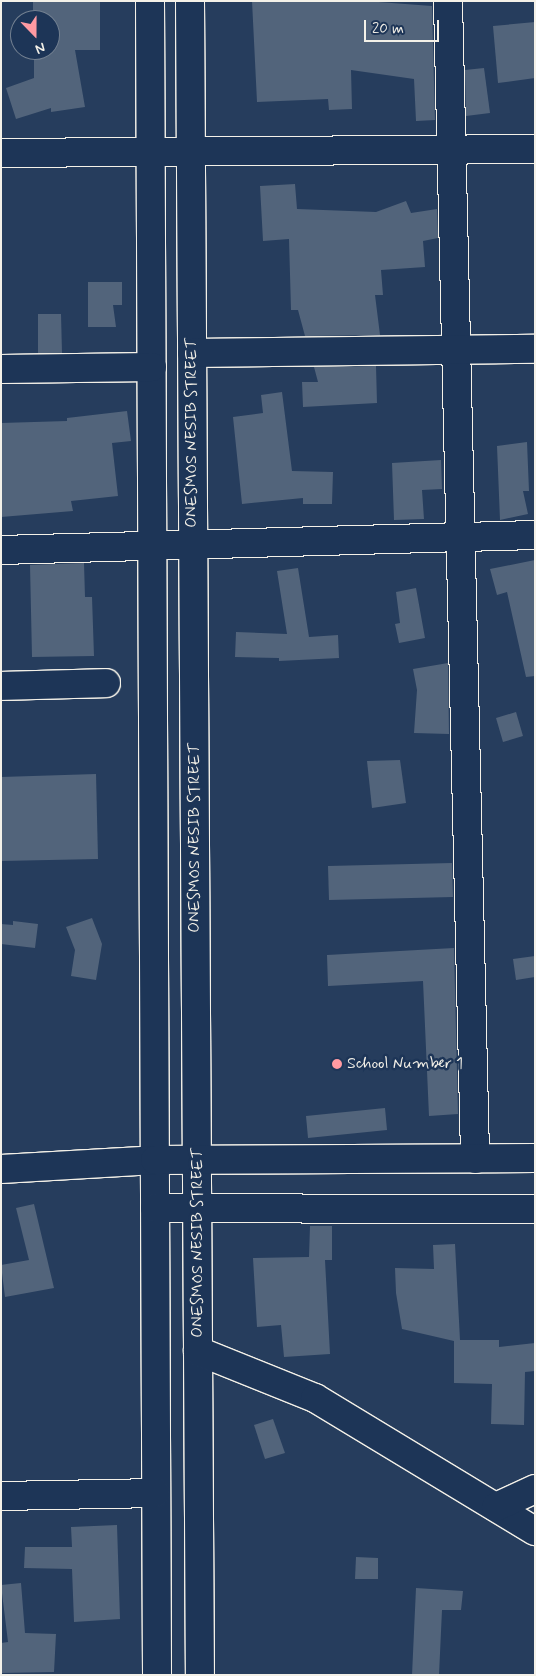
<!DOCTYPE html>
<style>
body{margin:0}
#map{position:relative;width:536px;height:1676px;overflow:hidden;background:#263d5d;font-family:Mynerve,sans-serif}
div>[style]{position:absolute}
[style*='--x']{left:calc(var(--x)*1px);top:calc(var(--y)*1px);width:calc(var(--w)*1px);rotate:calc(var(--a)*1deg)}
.building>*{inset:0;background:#52647b}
.roads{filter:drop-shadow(1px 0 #f4f1e8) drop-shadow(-1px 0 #f4f1e8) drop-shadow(0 1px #f4f1e8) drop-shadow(0 -1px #f4f1e8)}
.minor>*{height:28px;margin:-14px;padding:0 14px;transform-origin:14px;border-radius:14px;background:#1d3557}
.dots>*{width:14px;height:14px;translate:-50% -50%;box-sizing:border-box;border:2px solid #1d3557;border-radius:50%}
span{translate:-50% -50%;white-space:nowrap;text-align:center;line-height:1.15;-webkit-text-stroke:5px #1d3557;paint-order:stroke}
.street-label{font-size:16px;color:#f4f1e8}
.poi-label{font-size:16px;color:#f4f1e8}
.left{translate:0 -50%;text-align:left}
.frame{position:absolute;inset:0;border:2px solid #f4f1e8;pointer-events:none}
.north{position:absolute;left:10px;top:10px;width:50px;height:50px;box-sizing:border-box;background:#1d3557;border:1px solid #738091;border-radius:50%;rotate:158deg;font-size:14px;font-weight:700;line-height:20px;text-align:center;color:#f4f1e8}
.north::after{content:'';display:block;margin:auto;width:18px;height:22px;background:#ff9aa2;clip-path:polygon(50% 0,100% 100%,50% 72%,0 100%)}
.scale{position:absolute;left:364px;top:20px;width:75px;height:22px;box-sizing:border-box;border:2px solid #f4f1e8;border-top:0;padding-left:6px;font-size:15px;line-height:18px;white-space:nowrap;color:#f4f1e8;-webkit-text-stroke:4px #1d3557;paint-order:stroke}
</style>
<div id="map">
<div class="building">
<div style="clip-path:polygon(33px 1px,100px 1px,100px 50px,75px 50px,85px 107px,51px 112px,51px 108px,16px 119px,6px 88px,34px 78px,34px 50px,50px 50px,50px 20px,33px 20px)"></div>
<div style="clip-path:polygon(252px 1px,365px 1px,432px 6px,435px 120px,416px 121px,414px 79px,351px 70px,352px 109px,329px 110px,328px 99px,257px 102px)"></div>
<div style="clip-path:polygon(535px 22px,535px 78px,498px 83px,493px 26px)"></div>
<div style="clip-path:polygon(484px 68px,490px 113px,466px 116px,465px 70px)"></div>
<div style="clip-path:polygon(295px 184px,297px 209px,376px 212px,406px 201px,411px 213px,437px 209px,438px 238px,423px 241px,425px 267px,381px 270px,383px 295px,375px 295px,380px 335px,305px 336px,298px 310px,291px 310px,289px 239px,263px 241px,260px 186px)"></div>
<div style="clip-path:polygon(88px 282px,122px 282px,122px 305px,113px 305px,116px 327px,88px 327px)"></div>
<div style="clip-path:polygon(38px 314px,61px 314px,62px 353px,38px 353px)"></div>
<div style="clip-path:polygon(376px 366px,377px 403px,303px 407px,302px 382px,318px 382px,314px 367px)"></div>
<div style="clip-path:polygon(282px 392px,292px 471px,333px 472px,332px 504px,303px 504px,303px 498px,242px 504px,233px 417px,263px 413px,261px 395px)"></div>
<div style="clip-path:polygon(127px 411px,131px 441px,112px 443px,118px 496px,71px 501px,73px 511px,1px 517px,1px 423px,67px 421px,67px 418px)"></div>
<div style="clip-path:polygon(527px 442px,529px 491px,523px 491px,528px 514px,500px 520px,497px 446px)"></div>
<div style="clip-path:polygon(441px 460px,442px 489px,422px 490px,424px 519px,394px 520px,392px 463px)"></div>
<div style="clip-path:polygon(535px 560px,535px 676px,526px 677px,507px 592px,497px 595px,490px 569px)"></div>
<div style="clip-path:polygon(84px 563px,85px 597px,92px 597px,94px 656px,32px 657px,30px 565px)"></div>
<div style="clip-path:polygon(298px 568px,309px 637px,338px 635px,339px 658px,279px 661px,279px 658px,235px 657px,236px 632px,287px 634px,277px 571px)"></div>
<div style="clip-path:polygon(416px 588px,425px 638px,399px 643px,395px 624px,400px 623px,396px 592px)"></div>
<div style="clip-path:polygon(448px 663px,449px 734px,414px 733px,417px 690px,413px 669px)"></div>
<div style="clip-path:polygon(516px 712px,523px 736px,503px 742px,496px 718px)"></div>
<div style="clip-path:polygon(400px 760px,406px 803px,372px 808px,367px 761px)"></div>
<div style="clip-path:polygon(96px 774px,98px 859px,1px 861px,1px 777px)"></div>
<div style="clip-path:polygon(452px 863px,453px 897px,329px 900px,328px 866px)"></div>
<div style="clip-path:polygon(92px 918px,102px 944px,96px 980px,71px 976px,75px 950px,66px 927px)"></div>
<div style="clip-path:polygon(13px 921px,38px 924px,35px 948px,1px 944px,1px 924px,13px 925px)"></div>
<div style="clip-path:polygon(454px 948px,458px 1114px,429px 1116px,423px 981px,328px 986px,327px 955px)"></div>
<div style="clip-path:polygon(535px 956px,535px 977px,516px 980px,513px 959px)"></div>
<div style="clip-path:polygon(385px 1108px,387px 1130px,308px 1138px,306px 1116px)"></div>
<div style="clip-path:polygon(34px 1204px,54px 1288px,5px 1297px,1px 1265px,29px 1260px,16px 1208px)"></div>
<div style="clip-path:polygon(310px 1226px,332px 1226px,332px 1260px,325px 1260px,330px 1354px,284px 1357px,281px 1325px,257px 1327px,253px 1258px,309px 1257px)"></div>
<div style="clip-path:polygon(455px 1244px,460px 1340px,499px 1340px,499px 1347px,535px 1343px,535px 1371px,525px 1372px,524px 1425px,491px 1424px,492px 1384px,454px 1383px,454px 1341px,402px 1329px,396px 1293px,395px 1268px,434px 1269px,433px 1245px)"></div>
<div style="clip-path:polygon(273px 1419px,285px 1453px,265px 1459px,254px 1425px)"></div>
<div style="clip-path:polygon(117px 1525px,120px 1619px,74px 1622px,72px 1569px,24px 1568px,25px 1547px,72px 1547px,71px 1527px)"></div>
<div style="clip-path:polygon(356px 1557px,378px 1558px,378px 1579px,355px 1579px)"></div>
<div style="clip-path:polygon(21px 1583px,25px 1633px,56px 1634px,54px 1672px,1px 1673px,1px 1643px,8px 1642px,1px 1585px)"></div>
<div style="clip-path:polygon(416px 1588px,463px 1591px,461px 1610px,442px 1610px,439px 1675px,412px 1675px)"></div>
</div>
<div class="roads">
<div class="minor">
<div style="--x:150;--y:1;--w:1674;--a:89.76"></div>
<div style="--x:190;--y:1;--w:1674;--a:89.66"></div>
<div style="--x:448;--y:1;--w:1158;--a:88.66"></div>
<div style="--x:1;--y:153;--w:534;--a:-0.43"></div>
<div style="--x:192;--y:353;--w:343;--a:-0.7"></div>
<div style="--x:1;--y:369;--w:151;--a:-0.8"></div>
<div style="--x:1;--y:550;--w:534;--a:-1.61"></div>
<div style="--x:1;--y:686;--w:105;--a:-1.6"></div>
<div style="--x:1;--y:1169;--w:154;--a:-3.3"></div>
<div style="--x:155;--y:1160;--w:380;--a:-0.3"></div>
<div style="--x:155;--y:1208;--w:380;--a:0.2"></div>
<div style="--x:198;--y:1351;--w:126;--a:21.9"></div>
<div style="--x:315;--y:1398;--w:257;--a:31.2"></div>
<div style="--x:1;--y:1496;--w:155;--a:-1.1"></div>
<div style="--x:496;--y:1507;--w:43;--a:-24.8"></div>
</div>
</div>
<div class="dots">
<div style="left:337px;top:1064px;background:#ff9aa2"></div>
</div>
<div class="street-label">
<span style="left:192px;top:433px;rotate:-90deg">ONESMOS NESIB STREET</span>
<span style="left:195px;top:838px;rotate:-90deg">ONESMOS NESIB STREET</span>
<span style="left:198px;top:1243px;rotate:-90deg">ONESMOS NESIB STREET</span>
</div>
<div class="poi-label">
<span class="left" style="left:347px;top:1064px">School Number 1</span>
</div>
<div class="frame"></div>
<div class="north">N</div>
<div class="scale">20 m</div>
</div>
